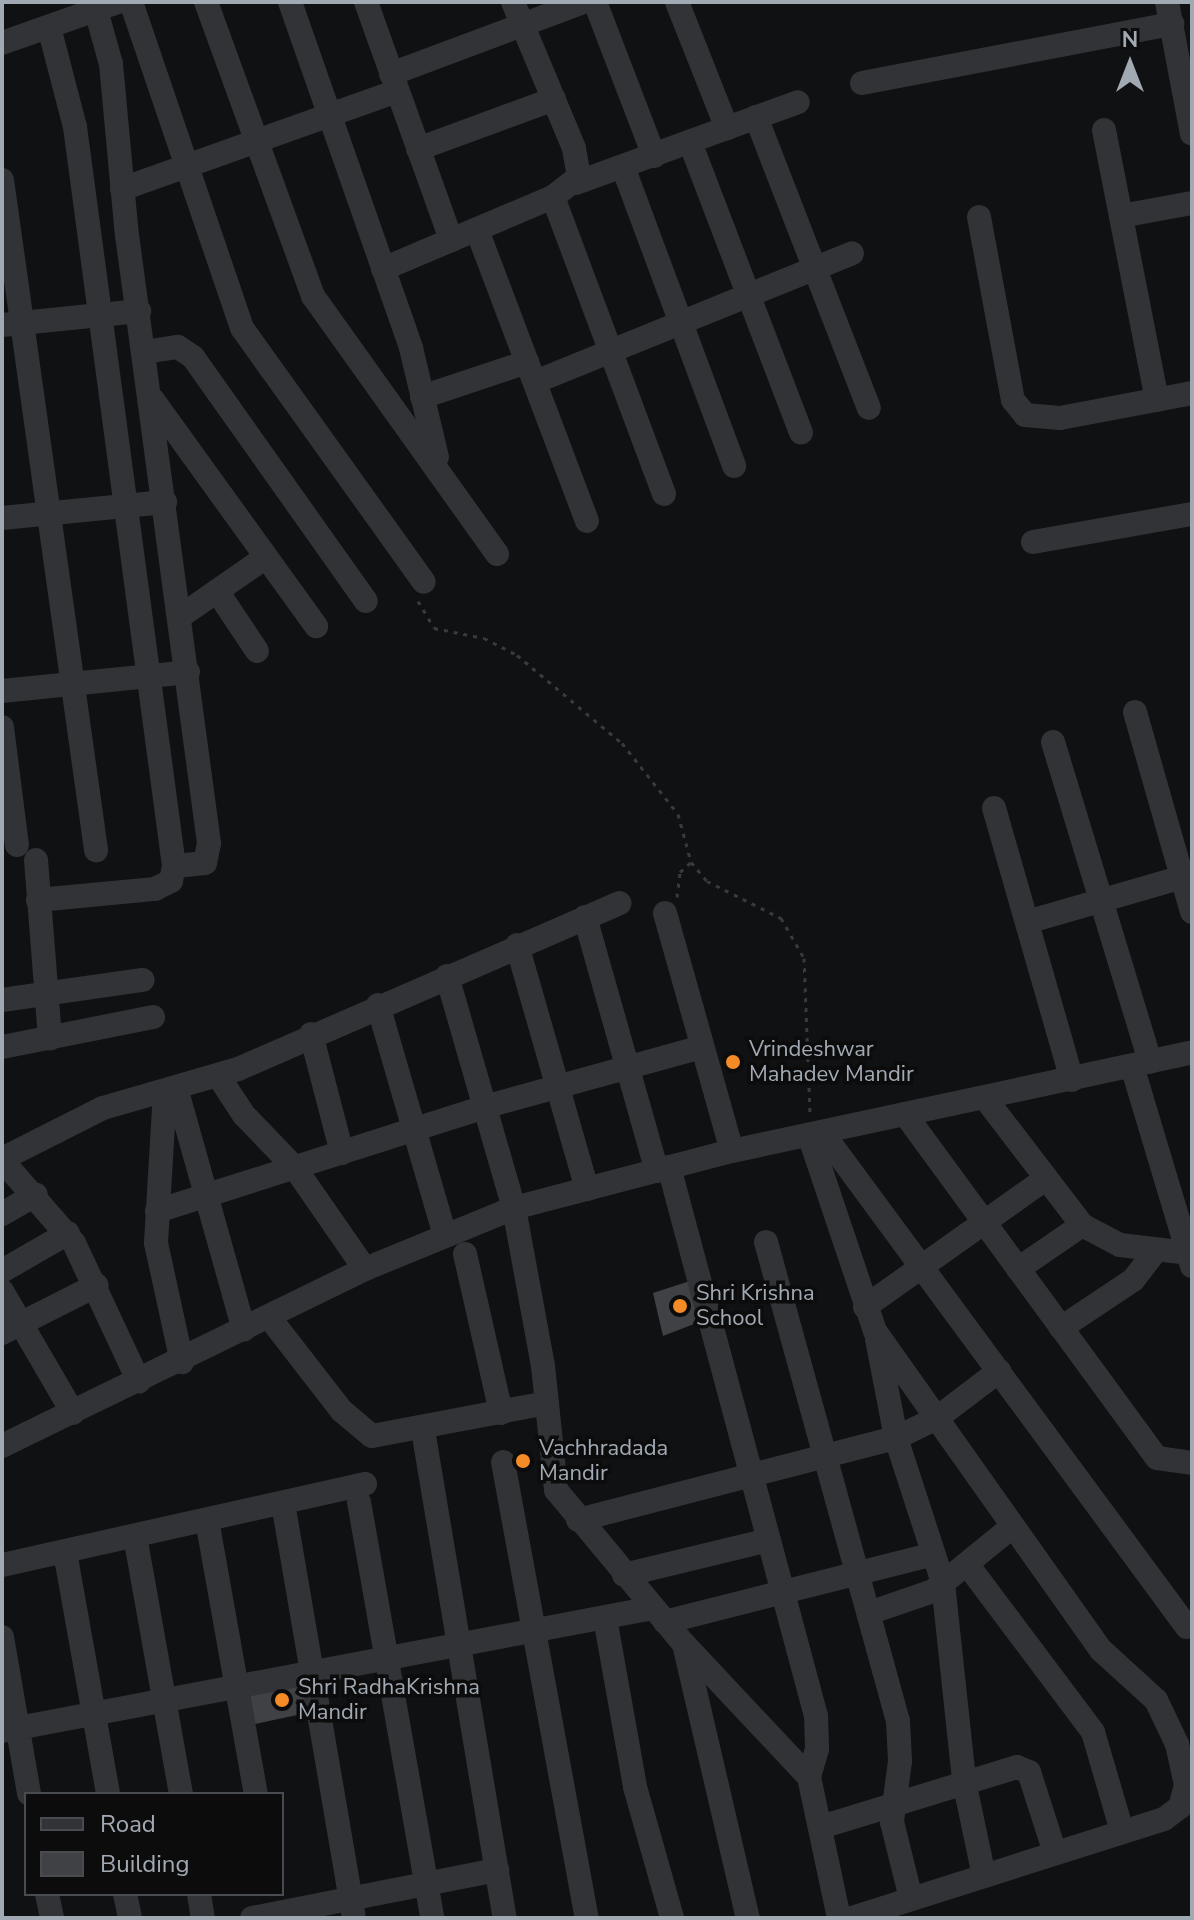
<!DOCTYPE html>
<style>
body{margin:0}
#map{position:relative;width:1194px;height:1920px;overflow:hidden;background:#101112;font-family:"Nunito Sans",sans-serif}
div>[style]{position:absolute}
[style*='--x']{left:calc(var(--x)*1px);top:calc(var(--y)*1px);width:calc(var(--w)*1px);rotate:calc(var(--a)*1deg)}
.building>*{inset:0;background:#3f4145}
.path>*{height:3px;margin-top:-1.5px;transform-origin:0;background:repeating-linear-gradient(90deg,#373a3e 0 4px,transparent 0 10px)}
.minor>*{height:24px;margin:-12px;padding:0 12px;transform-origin:12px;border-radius:12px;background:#313337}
.dots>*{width:22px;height:22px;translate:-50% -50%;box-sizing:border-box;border:4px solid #0c0c0d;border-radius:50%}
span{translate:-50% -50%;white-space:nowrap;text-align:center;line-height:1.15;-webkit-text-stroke:7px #0c0c0d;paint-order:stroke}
.poi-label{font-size:22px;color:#a1aab3}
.left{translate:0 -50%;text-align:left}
.frame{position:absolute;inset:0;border:4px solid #a1aab3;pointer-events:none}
.legend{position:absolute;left:24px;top:1792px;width:260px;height:104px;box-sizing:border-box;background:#0c0c0d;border:2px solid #484b4f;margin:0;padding:10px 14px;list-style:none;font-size:24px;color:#a1aab3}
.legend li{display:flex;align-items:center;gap:16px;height:40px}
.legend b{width:40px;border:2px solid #484b4f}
.north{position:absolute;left:1090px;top:24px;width:80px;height:80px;-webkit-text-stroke:6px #0c0c0d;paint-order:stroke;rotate:0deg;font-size:22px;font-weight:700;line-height:32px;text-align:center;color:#a1aab3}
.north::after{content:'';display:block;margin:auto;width:28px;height:36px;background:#a1aab3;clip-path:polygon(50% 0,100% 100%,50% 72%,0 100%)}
</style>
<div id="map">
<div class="building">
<div style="clip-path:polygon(740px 1054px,743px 1065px,726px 1070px,723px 1060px)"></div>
<div style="clip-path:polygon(699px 1278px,707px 1319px,663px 1336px,653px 1293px)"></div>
<div style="clip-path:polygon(310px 1678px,316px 1711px,255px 1724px,249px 1689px)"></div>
</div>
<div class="path">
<div style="--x:418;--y:601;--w:31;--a:59"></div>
<div style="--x:434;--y:628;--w:51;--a:11.3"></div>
<div style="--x:484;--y:638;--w:37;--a:27"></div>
<div style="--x:517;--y:655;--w:137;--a:40"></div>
<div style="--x:622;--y:743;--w:90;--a:51.7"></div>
<div style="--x:678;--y:814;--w:50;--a:74.8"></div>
<div style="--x:691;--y:862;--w:25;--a:50"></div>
<div style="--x:707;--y:881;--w:83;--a:26.6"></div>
<div style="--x:781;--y:918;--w:46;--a:60.1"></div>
<div style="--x:804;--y:958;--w:155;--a:87.8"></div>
<div style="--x:677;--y:897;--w:25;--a:-83"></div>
<div style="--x:680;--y:872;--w:15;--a:-42"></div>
</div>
<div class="minor">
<div style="--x:131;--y:2;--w:344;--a:71.2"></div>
<div style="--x:242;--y:328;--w:312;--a:54.4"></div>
<div style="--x:206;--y:2;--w:313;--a:70"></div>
<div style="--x:313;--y:296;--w:317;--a:54.5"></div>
<div style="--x:290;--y:2;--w:367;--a:70.7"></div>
<div style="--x:411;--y:348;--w:112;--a:76.6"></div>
<div style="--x:366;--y:2;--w:253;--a:70.3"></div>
<div style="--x:595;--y:2;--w:165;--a:69"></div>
<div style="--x:677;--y:2;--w:136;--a:68.4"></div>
<div style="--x:1167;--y:2;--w:134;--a:79.3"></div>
<div style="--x:96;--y:10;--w:56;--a:74.5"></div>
<div style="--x:111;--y:64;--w:172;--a:84.7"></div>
<div style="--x:127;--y:235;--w:614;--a:82.32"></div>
<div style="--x:209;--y:843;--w:20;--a:101"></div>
<div style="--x:205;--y:863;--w:31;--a:174"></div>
<div style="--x:2;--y:43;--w:123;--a:-19.5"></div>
<div style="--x:391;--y:74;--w:206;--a:-20.5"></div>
<div style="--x:862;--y:83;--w:316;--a:-10.8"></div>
<div style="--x:756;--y:117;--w:312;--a:68.8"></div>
<div style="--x:1104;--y:130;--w:275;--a:78.9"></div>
<div style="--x:690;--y:142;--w:311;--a:69.1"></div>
<div style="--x:418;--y:149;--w:145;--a:-20.2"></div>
<div style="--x:623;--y:167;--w:319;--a:69.6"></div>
<div style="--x:2;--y:180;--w:677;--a:82.01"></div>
<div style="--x:576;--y:183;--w:236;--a:-20"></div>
<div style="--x:122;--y:189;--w:292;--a:-19.6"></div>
<div style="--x:553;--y:197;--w:317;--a:69.5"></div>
<div style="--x:1121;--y:216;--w:72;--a:-10.4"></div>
<div style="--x:979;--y:217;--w:186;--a:79.5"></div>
<div style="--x:1013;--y:400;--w:19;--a:51"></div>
<div style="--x:1025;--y:415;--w:35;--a:5"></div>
<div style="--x:1060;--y:418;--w:134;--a:-10.7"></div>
<div style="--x:477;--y:230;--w:311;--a:69.3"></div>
<div style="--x:383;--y:269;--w:185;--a:-23"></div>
<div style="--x:553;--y:197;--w:33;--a:-38"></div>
<div style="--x:579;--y:177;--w:29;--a:-100"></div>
<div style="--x:574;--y:148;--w:158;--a:-112.7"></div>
<div style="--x:2;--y:325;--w:138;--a:-5.8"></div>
<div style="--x:145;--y:352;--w:33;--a:-9"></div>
<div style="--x:178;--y:347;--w:18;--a:34"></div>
<div style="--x:193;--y:357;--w:299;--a:54.7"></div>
<div style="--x:535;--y:382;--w:342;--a:-22.1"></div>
<div style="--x:422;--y:397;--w:111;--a:-18.4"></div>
<div style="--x:153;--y:400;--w:279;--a:54.2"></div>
<div style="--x:2;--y:518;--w:164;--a:-5.6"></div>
<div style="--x:1033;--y:542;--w:161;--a:-10"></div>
<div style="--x:217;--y:591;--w:72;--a:56.3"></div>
<div style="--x:181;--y:616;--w:103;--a:-34.8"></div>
<div style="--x:2;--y:691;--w:187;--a:-5.8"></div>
<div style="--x:1135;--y:712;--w:208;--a:74.1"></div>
<div style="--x:2;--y:727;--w:119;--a:82.8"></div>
<div style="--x:1053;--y:742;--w:334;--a:73.1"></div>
<div style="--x:994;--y:808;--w:283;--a:74"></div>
<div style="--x:36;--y:860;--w:179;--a:85.5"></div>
<div style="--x:38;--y:900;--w:118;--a:-5.4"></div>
<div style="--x:155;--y:889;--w:18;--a:-27"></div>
<div style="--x:171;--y:881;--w:15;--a:-79"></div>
<div style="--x:174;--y:866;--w:746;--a:-97.63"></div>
<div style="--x:75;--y:127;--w:103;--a:-104.6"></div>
<div style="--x:665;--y:913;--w:247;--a:74.3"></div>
<div style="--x:585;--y:917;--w:264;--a:74.2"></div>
<div style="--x:1027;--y:922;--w:162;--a:-16.1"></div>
<div style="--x:517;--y:945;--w:254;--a:74"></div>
<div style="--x:447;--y:976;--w:241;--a:73.9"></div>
<div style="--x:514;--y:1208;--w:161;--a:79.6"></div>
<div style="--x:543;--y:1366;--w:125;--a:84"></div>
<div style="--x:556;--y:1490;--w:200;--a:50.3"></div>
<div style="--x:684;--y:1644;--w:183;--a:46.8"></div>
<div style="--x:809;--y:1777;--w:144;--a:78"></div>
<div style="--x:2;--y:1000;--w:142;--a:-8.1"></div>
<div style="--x:378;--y:1005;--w:240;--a:73.8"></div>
<div style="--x:311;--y:1034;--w:123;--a:75.4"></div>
<div style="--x:2;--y:1047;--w:154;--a:-11.2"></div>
<div style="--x:1132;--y:1066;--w:209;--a:73.3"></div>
<div style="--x:219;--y:1077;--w:45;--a:56.7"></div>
<div style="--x:244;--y:1115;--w:74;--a:46.1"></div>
<div style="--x:295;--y:1168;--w:123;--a:55.3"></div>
<div style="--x:176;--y:1088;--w:251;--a:74.3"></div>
<div style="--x:165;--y:1091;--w:152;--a:93.4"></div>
<div style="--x:156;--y:1243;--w:122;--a:77.7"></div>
<div style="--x:985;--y:1098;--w:160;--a:52.6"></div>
<div style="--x:1082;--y:1225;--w:43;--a:27.8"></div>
<div style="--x:1120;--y:1245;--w:68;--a:6.7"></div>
<div style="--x:905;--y:1114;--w:426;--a:53.8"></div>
<div style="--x:1157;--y:1458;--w:35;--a:8"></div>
<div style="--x:822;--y:1132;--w:615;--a:53.6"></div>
<div style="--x:809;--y:1135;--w:207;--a:71.4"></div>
<div style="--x:875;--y:1331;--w:391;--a:54.7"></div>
<div style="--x:1101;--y:1650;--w:74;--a:42.3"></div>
<div style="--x:1156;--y:1700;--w:49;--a:64.5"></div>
<div style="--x:1177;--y:1744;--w:42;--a:77.6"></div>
<div style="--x:1186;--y:1785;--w:23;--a:105"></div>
<div style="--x:1180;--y:1807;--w:20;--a:143"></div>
<div style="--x:1164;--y:1819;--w:328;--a:162.4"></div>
<div style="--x:2;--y:1159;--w:113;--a:-26.8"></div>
<div style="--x:103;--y:1108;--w:141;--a:-16.1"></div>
<div style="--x:238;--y:1069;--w:416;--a:-23.5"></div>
<div style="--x:2;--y:1160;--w:110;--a:49.1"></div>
<div style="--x:74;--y:1243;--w:153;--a:64.9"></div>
<div style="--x:669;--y:1167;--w:568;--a:75.01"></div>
<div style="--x:816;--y:1716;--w:33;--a:88"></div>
<div style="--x:817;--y:1749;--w:29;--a:106"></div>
<div style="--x:157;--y:1211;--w:343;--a:-17.6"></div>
<div style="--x:484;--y:1107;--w:226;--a:-15.4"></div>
<div style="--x:2;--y:1214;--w:39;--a:-30"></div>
<div style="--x:766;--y:1242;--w:497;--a:74.6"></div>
<div style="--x:898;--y:1721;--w:40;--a:87.1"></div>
<div style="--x:900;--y:1761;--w:62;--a:97.5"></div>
<div style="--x:892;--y:1822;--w:79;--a:76.1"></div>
<div style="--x:465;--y:1254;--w:163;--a:77.2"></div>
<div style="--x:1018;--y:1269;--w:78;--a:-34.5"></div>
<div style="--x:2;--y:1271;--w:76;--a:-29.9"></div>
<div style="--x:2;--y:1291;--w:141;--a:59.8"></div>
<div style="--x:865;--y:1307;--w:221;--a:-35.4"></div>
<div style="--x:269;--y:1317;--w:119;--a:52.2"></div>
<div style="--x:342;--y:1411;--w:39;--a:40"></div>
<div style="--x:372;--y:1436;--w:178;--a:-10.7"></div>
<div style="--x:1061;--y:1328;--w:87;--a:-33.7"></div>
<div style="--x:1133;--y:1280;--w:34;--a:-52"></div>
<div style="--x:2;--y:1333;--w:106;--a:-26.8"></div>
<div style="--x:877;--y:1339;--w:101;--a:79.1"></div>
<div style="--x:896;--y:1438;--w:152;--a:72"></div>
<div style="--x:943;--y:1583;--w:199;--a:83.9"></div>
<div style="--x:964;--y:1781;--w:97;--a:78.1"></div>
<div style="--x:423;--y:1430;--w:495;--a:80.5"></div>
<div style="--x:2;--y:1446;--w:404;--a:-26"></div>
<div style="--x:365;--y:1269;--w:161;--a:-22.3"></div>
<div style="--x:514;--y:1208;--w:225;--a:-14.7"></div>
<div style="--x:732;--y:1151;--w:471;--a:-12.1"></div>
<div style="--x:503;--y:1462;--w:464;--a:79.6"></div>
<div style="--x:359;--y:1502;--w:422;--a:80"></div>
<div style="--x:283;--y:1503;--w:421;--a:80.3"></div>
<div style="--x:207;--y:1520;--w:278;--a:79.9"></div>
<div style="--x:578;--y:1520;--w:328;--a:-14.5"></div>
<div style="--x:896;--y:1438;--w:46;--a:-26"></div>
<div style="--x:937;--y:1418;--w:78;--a:-37.2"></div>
<div style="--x:135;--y:1536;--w:262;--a:79.9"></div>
<div style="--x:65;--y:1552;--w:246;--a:79.9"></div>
<div style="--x:967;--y:1564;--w:210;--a:53.1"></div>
<div style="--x:1093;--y:1732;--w:103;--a:73.7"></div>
<div style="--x:2;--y:1565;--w:372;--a:-12.6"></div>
<div style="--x:624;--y:1575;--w:149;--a:-13.6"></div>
<div style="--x:869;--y:1613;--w:68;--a:-19"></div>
<div style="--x:933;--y:1591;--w:103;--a:-39.1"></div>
<div style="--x:605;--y:1618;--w:172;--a:79.9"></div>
<div style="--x:635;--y:1787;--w:136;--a:74.2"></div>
<div style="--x:665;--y:1622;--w:277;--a:-14.2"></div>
<div style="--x:2;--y:1637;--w:159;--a:80.2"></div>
<div style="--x:684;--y:1644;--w:281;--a:76.9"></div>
<div style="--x:2;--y:1731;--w:663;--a:-10.7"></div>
<div style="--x:821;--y:1827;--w:205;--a:-17"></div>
<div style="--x:1017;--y:1767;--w:13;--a:23"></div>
<div style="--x:1029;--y:1772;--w:85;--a:72.2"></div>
<div style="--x:47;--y:1894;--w:25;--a:78"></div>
<div style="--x:125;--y:1894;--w:25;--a:78"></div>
<div style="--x:199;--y:1894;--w:24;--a:81"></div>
<div style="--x:252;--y:1918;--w:250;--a:-11.1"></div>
</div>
<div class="dots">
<div style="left:733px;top:1062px;background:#f48b26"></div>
<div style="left:680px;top:1306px;background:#f48b26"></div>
<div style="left:523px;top:1461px;background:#f48b26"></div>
<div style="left:282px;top:1700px;background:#f48b26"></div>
</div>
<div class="poi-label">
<span class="left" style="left:749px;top:1062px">Vrindeshwar<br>Mahadev Mandir</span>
<span class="left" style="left:696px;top:1306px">Shri Krishna<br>School</span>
<span class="left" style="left:539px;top:1461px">Vachhradada<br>Mandir</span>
<span class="left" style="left:298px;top:1700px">Shri RadhaKrishna<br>Mandir</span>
</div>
<div class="frame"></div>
<ul class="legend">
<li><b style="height:10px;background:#313337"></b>Road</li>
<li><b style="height:22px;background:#3f4145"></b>Building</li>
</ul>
<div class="north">N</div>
</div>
